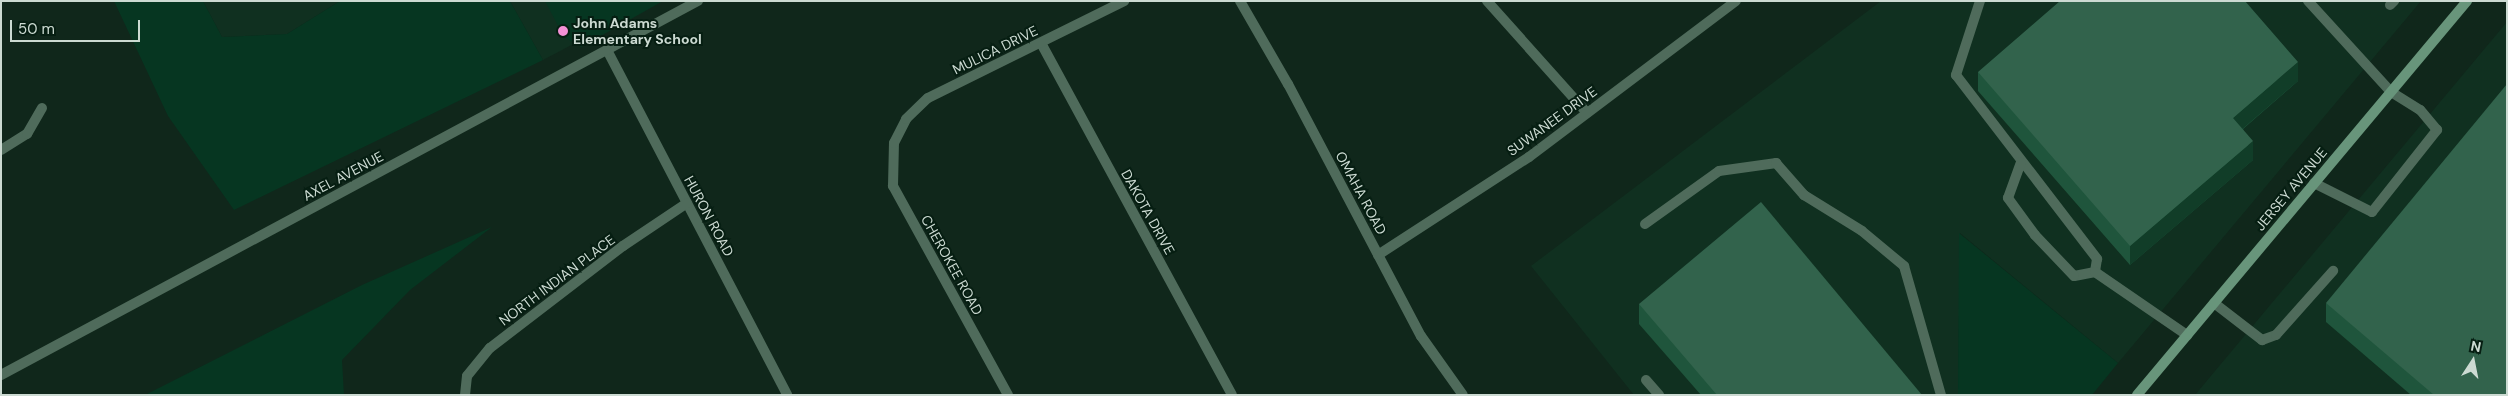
<!DOCTYPE html>
<style>
body{margin:0}
#map{position:relative;width:2508px;height:396px;overflow:hidden;background:#10271b;font-family:"DM Sans",sans-serif}
div>[style]{position:absolute}
[style*='--x']{left:calc(var(--x)*1px);top:calc(var(--y)*1px);width:calc(var(--w)*1px);rotate:calc(var(--a)*1deg)}
.built>*{inset:0;background:#103020}
.green>*{inset:0;background:#063621}
.lane>*{height:10px;margin:-5px;padding:0 5px;transform-origin:5px;border-radius:5px;background:#4f6b5b}
.street>*{height:10px;margin:-5px;padding:0 5px;transform-origin:5px;border-radius:5px;background:#4f6b5b}
.secondary>*{height:10px;margin:-5px;padding:0 5px;transform-origin:5px;border-radius:5px;background:#68957b}
.wall>*{inset:0;background:#1f553c}
.shaded-wall>*{inset:0;background:#113d28}
.building>*{inset:0;background:#32634c}
.dots>*{width:14px;height:14px;translate:-50% -50%;box-sizing:border-box;border:2px solid #061e12;border-radius:50%}
span{translate:-50% -50%;white-space:nowrap;text-align:center;line-height:1.15;-webkit-text-stroke:4px #061e12;paint-order:stroke}
.poi-label{font-size:14px;color:#ccdad2;font-weight:700}
.left{translate:0 -50%;text-align:left}
.street-label{font-size:14px;color:#ccdad2}
.frame{position:absolute;inset:0;border:2px solid #ccdad2;pointer-events:none}
.north{position:absolute;left:2448px;top:336px;width:50px;height:50px;-webkit-text-stroke:4px #061e12;paint-order:stroke;rotate:11deg;font-size:14px;font-weight:700;line-height:20px;text-align:center;color:#ccdad2}
.north::after{content:'';display:block;margin:auto;width:18px;height:22px;background:#ccdad2;clip-path:polygon(50% 0,100% 100%,50% 72%,0 100%)}
.scale{position:absolute;left:10px;top:20px;width:130px;height:22px;box-sizing:border-box;border:2px solid #ccdad2;border-top:0;padding-left:6px;font-size:15px;line-height:18px;white-space:nowrap;color:#ccdad2;-webkit-text-stroke:4px #061e12;paint-order:stroke}
</style>
<div id="map">
<div class="built">
<div style="clip-path:polygon(203px 1px,340px 1px,287px 34px,222px 37px)"></div>
<div style="clip-path:polygon(510px 1px,655px 1px,543px 60px)"></div>
<div style="clip-path:polygon(1881px 1px,2421px 1px,2118px 363px,1960px 233px,1958px 395px,1634px 395px,1531px 266px)"></div>
<div style="clip-path:polygon(2507px 22px,2507px 395px,2195px 395px)"></div>
</div>
<div class="green">
<div style="clip-path:polygon(114px 1px,203px 1px,222px 37px,287px 34px,340px 1px,510px 1px,543px 60px,234px 210px,168px 116px)"></div>
<div style="clip-path:polygon(545px 1px,663px 1px,581px 47px,564px 37px)"></div>
<div style="clip-path:polygon(492px 227px,410px 290px,342px 360px,344px 395px,145px 395px,362px 285px)"></div>
<div style="clip-path:polygon(1959px 233px,2118px 363px,2092px 395px,1958px 395px)"></div>
</div>
<div class="lane">
<div style="--x:1980;--y:1;--w:78;--a:108"></div>
<div style="--x:1956;--y:75;--w:232;--a:52.5"></div>
<div style="--x:2097;--y:259;--w:13;--a:99"></div>
<div style="--x:2095;--y:272;--w:21;--a:169"></div>
<div style="--x:2074;--y:276;--w:57;--a:-133.6"></div>
<div style="--x:2035;--y:235;--w:46;--a:-126.1"></div>
<div style="--x:2008;--y:198;--w:38;--a:-70"></div>
<div style="--x:2390;--y:5;--w:6;--a:-45"></div>
<div style="--x:2314;--y:183;--w:65;--a:26.6"></div>
<div style="--x:2372;--y:212;--w:105;--a:-51.6"></div>
<div style="--x:2437;--y:130;--w:26;--a:-130"></div>
<div style="--x:2420;--y:110;--w:34;--a:-148"></div>
<div style="--x:1645;--y:224;--w:91;--a:-35.6"></div>
<div style="--x:1719;--y:171;--w:58;--a:-8"></div>
<div style="--x:1776;--y:163;--w:43;--a:48.8"></div>
<div style="--x:1804;--y:195;--w:68;--a:31.8"></div>
<div style="--x:1862;--y:231;--w:55;--a:39.8"></div>
<div style="--x:1904;--y:266;--w:134;--a:74"></div>
<div style="--x:2095;--y:272;--w:112;--a:34.4"></div>
<div style="--x:2214;--y:303;--w:61;--a:37.6"></div>
<div style="--x:2262;--y:340;--w:15;--a:-20"></div>
<div style="--x:2276;--y:335;--w:86;--a:-48.3"></div>
<div style="--x:1646;--y:380;--w:20;--a:49"></div>
</div>
<div class="street">
<div style="--x:1240;--y:1;--w:96;--a:60"></div>
<div style="--x:1288;--y:84;--w:285;--a:62.2"></div>
<div style="--x:1421;--y:336;--w:72;--a:54.6"></div>
<div style="--x:1487;--y:1;--w:150;--a:48.2"></div>
<div style="--x:2308;--y:1;--w:123;--a:47.6"></div>
<div style="--x:1041;--y:43;--w:400;--a:61.5"></div>
<div style="--x:607;--y:50;--w:389;--a:62.4"></div>
<div style="--x:1;--y:150;--w:31;--a:-32"></div>
<div style="--x:27;--y:134;--w:30;--a:-60"></div>
<div style="--x:1378;--y:255;--w:180;--a:-33"></div>
<div style="--x:1529;--y:157;--w:259;--a:-37"></div>
<div style="--x:1;--y:375;--w:791;--a:-28.22"></div>
<div style="--x:465;--y:395;--w:19;--a:-84"></div>
<div style="--x:467;--y:376;--w:36;--a:-51"></div>
<div style="--x:490;--y:348;--w:168;--a:-37.5"></div>
<div style="--x:623;--y:246;--w:77;--a:-33.9"></div>
<div style="--x:1008;--y:395;--w:239;--a:-118.8"></div>
<div style="--x:893;--y:186;--w:43;--a:-88.7"></div>
<div style="--x:894;--y:143;--w:27;--a:-63"></div>
<div style="--x:906;--y:119;--w:30;--a:-44"></div>
<div style="--x:928;--y:98;--w:219;--a:-26.3"></div>
</div>
<div class="secondary">
<div style="--x:2137;--y:395;--w:514;--a:-50.05"></div>
</div>
<div class="wall">
<div style="clip-path:polygon(1978px 72px,2298px 81px,2243px 129px,2253px 160px,2130px 265px,1978px 91px)"></div>
<div style="clip-path:polygon(2326px 303px,2507px 395px,2411px 395px,2326px 322px)"></div>
<div style="clip-path:polygon(1639px 304px,1922px 395px,1701px 395px,1639px 324px)"></div>
</div>
<div class="shaded-wall">
<div style="clip-path:polygon(2298px 62px,2298px 81px,2233px 137px,2233px 118px)"></div>
<div style="clip-path:polygon(2253px 141px,2253px 160px,2130px 265px,2130px 246px)"></div>
</div>
<div class="building">
<div style="clip-path:polygon(2060px 1px,2245px 1px,2298px 62px,2233px 118px,2253px 141px,2130px 246px,1978px 72px)"></div>
<div style="clip-path:polygon(2507px 84px,2507px 395px,2434px 395px,2326px 303px)"></div>
<div style="clip-path:polygon(1761px 202px,1922px 395px,1717px 395px,1639px 304px)"></div>
</div>
<div class="dots">
<div style="left:563px;top:31px;background:#f391d6"></div>
</div>
<div class="poi-label">
<span class="left" style="left:573px;top:31px">John Adams<br>Elementary School</span>
</div>
<div class="street-label">
<span style="left:995px;top:50px;rotate:-26deg">MULICA DRIVE</span>
<span style="left:1552px;top:121px;rotate:-36deg">SUWANEE DRIVE</span>
<span style="left:343px;top:176px;rotate:-28deg">AXEL AVENUE</span>
<span style="left:2291px;top:189px;rotate:-50deg">JERSEY AVENUE</span>
<span style="left:1361px;top:193px;rotate:62deg">OMAHA ROAD</span>
<span style="left:1148px;top:212px;rotate:61deg">DAKOTA DRIVE</span>
<span style="left:709px;top:216px;rotate:62deg">HURON ROAD</span>
<span style="left:952px;top:265px;rotate:61deg">CHEROKEE ROAD</span>
<span style="left:557px;top:280px;rotate:-37deg">NORTH INDIAN PLACE</span>
</div>
<div class="frame"></div>
<div class="north">N</div>
<div class="scale">50 m</div>
</div>
